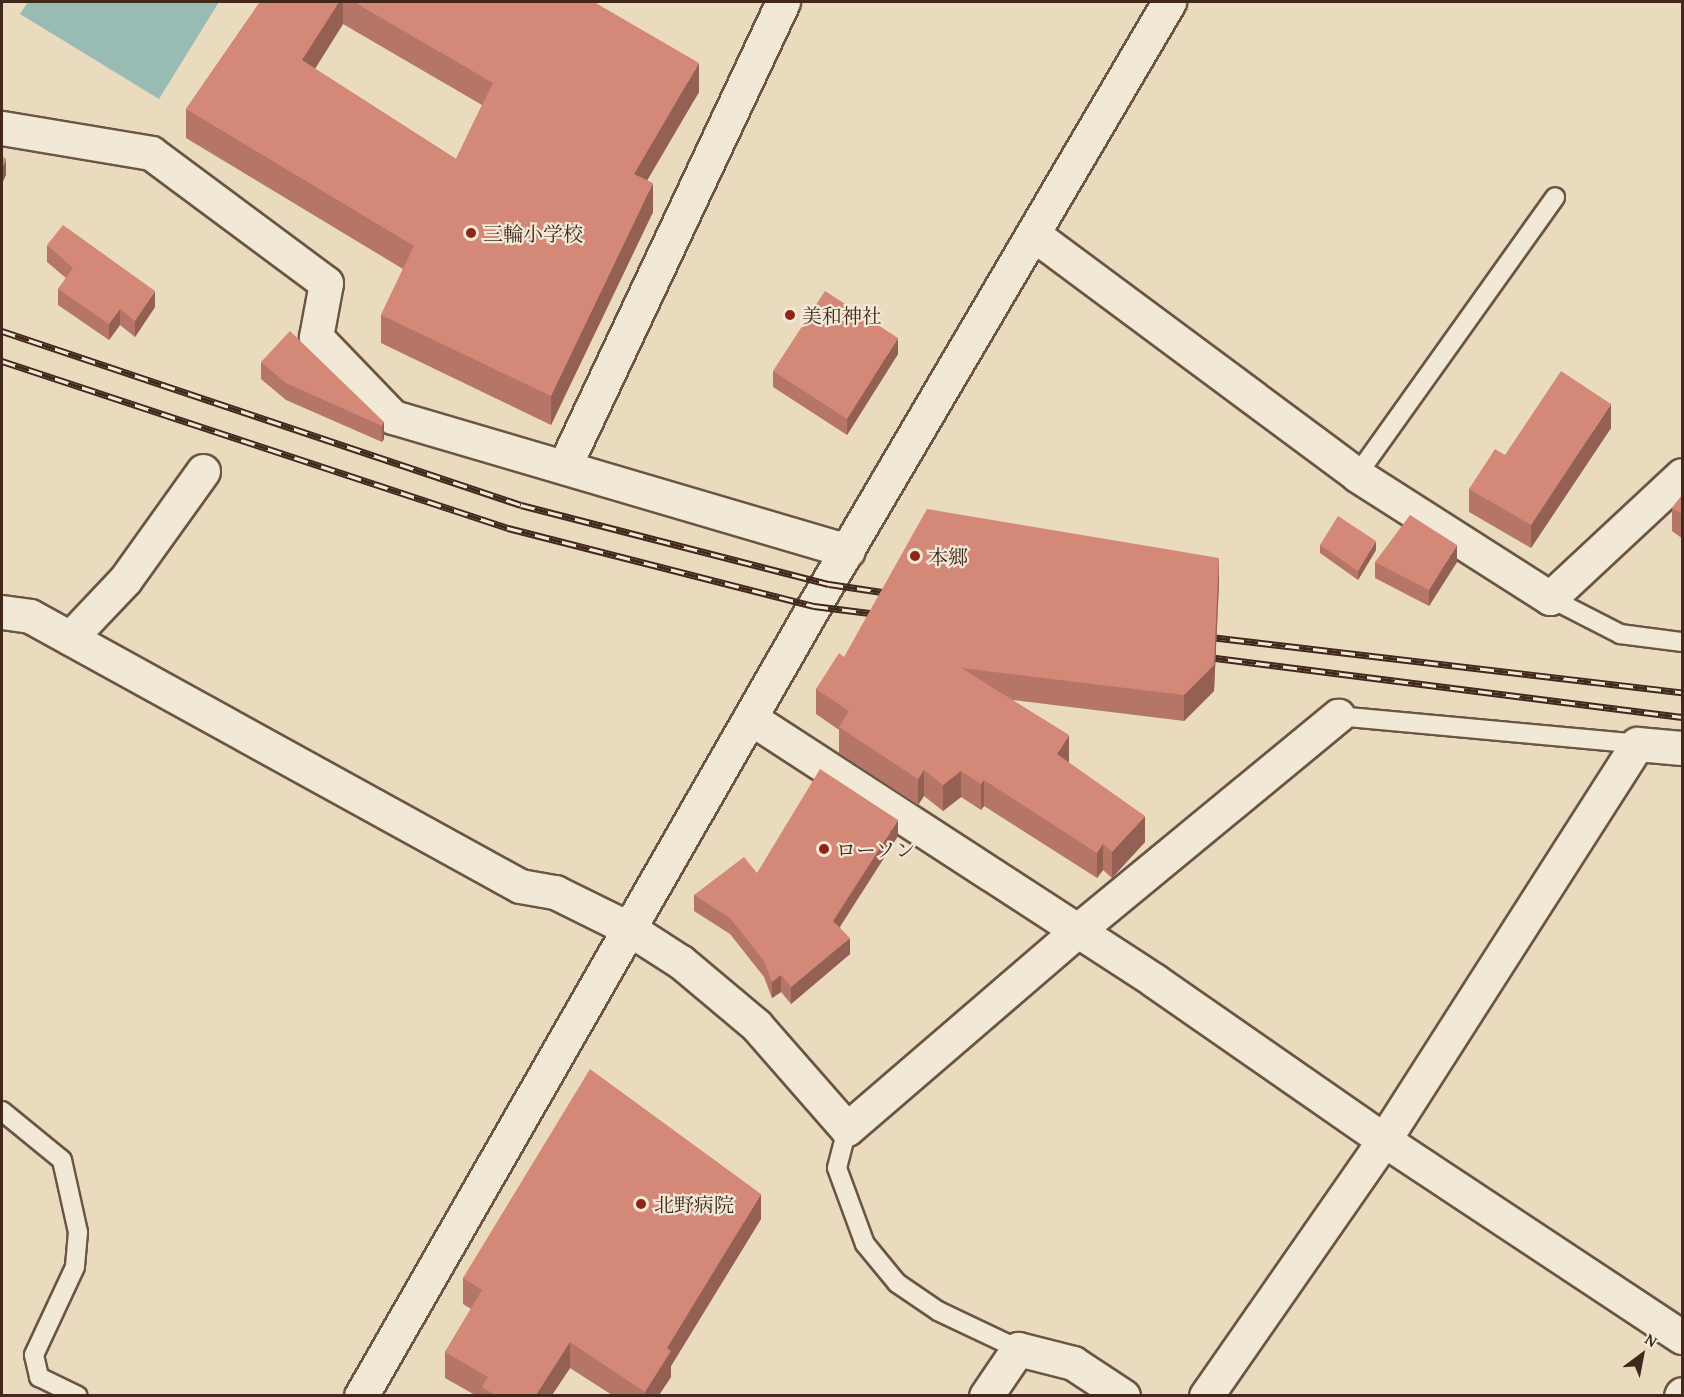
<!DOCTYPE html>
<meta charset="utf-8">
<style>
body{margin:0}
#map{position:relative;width:1684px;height:1397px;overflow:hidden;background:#eadbbe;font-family:"Gentium Book Plus","Noto Serif JP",serif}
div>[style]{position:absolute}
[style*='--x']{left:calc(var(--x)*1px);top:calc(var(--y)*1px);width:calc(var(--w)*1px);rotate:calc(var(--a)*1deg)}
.water>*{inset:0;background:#98bbb4}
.roads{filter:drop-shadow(2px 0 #6b5544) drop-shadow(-2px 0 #6b5544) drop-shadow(0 2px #6b5544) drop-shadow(0 -2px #6b5544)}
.service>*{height:18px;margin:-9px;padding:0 9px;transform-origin:9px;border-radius:9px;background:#f1e8d5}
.minor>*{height:33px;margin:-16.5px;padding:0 16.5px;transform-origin:16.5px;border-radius:16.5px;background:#f1e8d5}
.tertiary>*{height:33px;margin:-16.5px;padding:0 16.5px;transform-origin:16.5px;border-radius:16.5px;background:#f1e8d5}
.rail>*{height:7px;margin-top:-3.5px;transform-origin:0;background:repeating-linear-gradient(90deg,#f1e8d5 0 14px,#41281b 0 28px);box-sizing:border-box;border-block:2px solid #41281b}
.wall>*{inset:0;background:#b67667}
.shaded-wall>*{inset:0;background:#946054}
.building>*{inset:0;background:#d48978}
.dots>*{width:16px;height:16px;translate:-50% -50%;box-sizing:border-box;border:3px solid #f1e8d5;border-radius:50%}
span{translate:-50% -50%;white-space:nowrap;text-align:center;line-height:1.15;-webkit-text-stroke:4.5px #f1e8d5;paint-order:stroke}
.poi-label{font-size:20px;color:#41281b}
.left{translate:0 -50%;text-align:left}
.frame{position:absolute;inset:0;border:3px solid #41281b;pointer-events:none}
.north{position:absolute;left:1612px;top:1325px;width:60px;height:60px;-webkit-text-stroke:4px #f1e8d5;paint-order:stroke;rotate:32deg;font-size:16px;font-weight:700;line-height:24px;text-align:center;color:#41281b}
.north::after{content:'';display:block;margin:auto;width:21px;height:27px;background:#41281b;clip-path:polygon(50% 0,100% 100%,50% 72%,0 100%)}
</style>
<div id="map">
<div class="water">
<div style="clip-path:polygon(28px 2px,219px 2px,159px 99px,20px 14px)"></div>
</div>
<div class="roads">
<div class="service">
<div style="--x:1357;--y:475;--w:341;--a:-54.5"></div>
<div style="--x:1550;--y:598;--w:79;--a:27.2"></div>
<div style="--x:1620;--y:634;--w:63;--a:7.4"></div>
<div style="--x:1338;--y:716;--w:300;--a:5.3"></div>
<div style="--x:2;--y:1111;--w:77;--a:39.2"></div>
<div style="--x:62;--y:1160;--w:74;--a:77.5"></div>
<div style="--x:78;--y:1232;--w:35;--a:95"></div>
<div style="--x:75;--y:1267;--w:97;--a:115"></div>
<div style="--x:34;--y:1355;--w:23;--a:77"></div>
<div style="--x:39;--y:1377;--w:43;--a:26"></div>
<div style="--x:847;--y:1129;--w:40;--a:104.4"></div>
<div style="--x:837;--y:1168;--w:81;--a:69.8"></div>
<div style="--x:865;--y:1244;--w:50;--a:50.6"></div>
<div style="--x:897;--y:1283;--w:50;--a:34.3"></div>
<div style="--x:938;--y:1311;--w:89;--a:25.4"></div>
</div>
<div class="minor">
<div style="--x:2;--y:128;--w:151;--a:9.5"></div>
<div style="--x:151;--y:153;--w:218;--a:36.6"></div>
<div style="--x:326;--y:283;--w:55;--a:100.5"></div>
<div style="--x:316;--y:337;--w:111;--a:46.1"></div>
<div style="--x:393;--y:417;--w:474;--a:16.4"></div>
<div style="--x:1033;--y:234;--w:404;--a:36.6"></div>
<div style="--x:1357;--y:475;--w:229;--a:32.5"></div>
<div style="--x:1550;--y:598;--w:180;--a:-43"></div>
<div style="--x:564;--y:467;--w:514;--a:-64.78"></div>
<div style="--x:2;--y:612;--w:28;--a:8"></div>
<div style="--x:30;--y:616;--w:559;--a:28.86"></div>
<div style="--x:520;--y:886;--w:36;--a:10"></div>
<div style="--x:555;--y:892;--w:81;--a:26.3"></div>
<div style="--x:628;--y:928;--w:63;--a:32.7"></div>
<div style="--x:681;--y:962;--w:98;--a:40"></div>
<div style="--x:756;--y:1025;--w:138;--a:48.8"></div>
<div style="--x:847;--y:1129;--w:305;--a:-40.7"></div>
<div style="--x:1078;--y:930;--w:337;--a:-39.5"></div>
<div style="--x:70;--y:638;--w:80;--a:-46.5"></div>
<div style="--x:125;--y:580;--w:134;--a:-54.4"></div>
<div style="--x:752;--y:719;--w:481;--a:33"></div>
<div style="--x:1155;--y:981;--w:279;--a:34.8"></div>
<div style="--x:1384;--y:1140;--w:357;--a:33.5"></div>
<div style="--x:986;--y:1396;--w:57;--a:-55.8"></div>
<div style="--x:1018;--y:1349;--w:57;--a:14.3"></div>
<div style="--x:1073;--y:1363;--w:60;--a:33.4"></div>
<div style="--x:1206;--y:1396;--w:312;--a:-55.2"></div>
<div style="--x:1384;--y:1140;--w:470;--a:-57.4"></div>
<div style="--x:1637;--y:744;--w:45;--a:5.1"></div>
<div style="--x:1681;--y:1396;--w:2;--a:-63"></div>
</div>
<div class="tertiary">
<div style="--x:361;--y:1396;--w:911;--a:-60.17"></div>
<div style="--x:814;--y:606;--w:701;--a:-59.56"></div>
</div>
</div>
<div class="rail">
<div style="--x:2;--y:331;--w:547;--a:18.53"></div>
<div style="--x:521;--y:505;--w:318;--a:14.4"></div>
<div style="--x:829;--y:584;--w:67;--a:8.6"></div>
<div style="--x:2;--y:361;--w:533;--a:18.26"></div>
<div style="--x:508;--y:528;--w:316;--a:14.3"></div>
<div style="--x:814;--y:606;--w:72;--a:7.2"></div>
<div style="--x:1202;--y:636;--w:483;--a:6.7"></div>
<div style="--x:1200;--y:656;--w:486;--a:7.2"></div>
</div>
<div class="wall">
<div style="clip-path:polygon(evenodd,260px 2px,594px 2px,699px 92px,647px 180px,653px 212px,551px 425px,381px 343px,381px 315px,403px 269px,186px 138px,186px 109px,260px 2px,343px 24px,482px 105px,456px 159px,315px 69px,343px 24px)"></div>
<div style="clip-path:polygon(47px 245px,155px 307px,135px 337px,120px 325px,109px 340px,58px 305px,58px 289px,66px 278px,47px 262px)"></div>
<div style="clip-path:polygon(898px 354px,847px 435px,773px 387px,773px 371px)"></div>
<div style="clip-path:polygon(261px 362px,384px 422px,384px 439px,382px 442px,286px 400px,261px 379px)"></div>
<div style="clip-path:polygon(1611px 428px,1531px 548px,1469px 512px,1469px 489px,1505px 455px)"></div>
<div style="clip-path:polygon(1683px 494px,1683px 539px,1672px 531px,1672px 508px)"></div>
<div style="clip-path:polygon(1320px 545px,1376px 550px,1358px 580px,1320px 553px)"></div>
<div style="clip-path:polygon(1375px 562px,1457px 562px,1429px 606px,1375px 578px)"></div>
<div style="clip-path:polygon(1219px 583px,1214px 691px,1184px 721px,1013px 700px,1069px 761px,1068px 762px,1145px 842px,1112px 878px,1103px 870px,1097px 878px,984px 806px,981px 810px,961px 797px,943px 811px,924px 796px,918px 805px,839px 753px,839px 730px,816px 714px,816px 689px,844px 657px)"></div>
<div style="clip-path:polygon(898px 836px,840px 927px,850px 954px,791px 1004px,781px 992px,772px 998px,764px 977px,730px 934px,694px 911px,694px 895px,757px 873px)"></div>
<div style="clip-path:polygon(761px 1219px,671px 1366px,671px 1377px,659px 1395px,612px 1395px,570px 1368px,552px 1395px,475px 1395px,445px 1378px,445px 1352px,471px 1309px,463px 1304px,463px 1278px)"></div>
</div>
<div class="shaded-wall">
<div style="clip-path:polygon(339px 2px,343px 2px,343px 24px,302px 89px,302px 60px)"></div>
<div style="clip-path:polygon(699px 63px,699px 92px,634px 203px,634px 174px)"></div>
<div style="clip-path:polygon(6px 159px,6px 175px,2px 184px,2px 168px)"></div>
<div style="clip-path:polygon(653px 183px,653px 212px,551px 425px,551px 396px)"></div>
<div style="clip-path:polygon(155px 291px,155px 307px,135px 337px,135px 321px)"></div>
<div style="clip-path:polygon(120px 309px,120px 325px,109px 340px,109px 324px)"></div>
<div style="clip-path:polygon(898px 338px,898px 354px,847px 435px,847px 419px)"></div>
<div style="clip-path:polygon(1611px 404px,1611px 428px,1531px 548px,1531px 525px)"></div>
<div style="clip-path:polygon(384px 422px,384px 439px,382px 442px,382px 426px)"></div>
<div style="clip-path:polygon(1376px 541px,1376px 550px,1358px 580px,1358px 571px)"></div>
<div style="clip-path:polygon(1457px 545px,1457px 562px,1429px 606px,1429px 590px)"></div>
<div style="clip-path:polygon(1219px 558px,1219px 583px,1214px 691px,1184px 721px,1184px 695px)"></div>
<div style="clip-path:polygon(1069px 735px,1069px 761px,1057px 780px,1057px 754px)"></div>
<div style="clip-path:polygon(924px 770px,924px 796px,918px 805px,918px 779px)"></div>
<div style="clip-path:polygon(961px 771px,961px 797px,943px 811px,943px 785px)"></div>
<div style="clip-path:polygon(984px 780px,984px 806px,981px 810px,981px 784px)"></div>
<div style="clip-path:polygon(1145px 816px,1145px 842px,1112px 878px,1112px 852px)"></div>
<div style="clip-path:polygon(898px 820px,898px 836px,833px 937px,833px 921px)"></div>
<div style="clip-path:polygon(1103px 844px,1103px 870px,1097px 878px,1097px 853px)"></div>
<div style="clip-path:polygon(850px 938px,850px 954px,791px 1004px,791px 987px)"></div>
<div style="clip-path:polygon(781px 975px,781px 992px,772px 998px,772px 982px)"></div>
<div style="clip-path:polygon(761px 1194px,761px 1219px,671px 1366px,671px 1377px,659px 1395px,645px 1395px,645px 1392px,667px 1348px)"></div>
<div style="clip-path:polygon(570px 1342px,570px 1368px,552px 1395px,536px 1395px)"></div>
</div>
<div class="building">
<div style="clip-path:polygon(260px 2px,339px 2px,302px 60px,456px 159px,493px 83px,354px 2px,594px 2px,699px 63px,634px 174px,653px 183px,551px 396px,381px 315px,414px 246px,186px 109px)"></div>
<div style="clip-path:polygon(2px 156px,6px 159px,2px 168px)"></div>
<div style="clip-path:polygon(63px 225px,155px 291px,135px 321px,120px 309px,109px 324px,58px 289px,73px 268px,47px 245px)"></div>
<div style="clip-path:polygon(825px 291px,898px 338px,847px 419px,773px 371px)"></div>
<div style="clip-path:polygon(290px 331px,384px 422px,382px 426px,286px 383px,261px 362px)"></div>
<div style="clip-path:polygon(1561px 371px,1611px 404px,1531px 525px,1469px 489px,1495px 449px,1505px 455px)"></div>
<div style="clip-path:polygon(1683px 494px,1683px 515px,1672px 508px)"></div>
<div style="clip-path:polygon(927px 509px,1219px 558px,1214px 665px,1184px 695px,961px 668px,1069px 735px,1057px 754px,1145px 816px,1112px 852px,1103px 844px,1097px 853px,984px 780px,981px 784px,961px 771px,943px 785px,924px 770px,918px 779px,839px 727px,849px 711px,816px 689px,839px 653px,844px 657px)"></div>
<div style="clip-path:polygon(1410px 515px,1457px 545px,1429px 590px,1375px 562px)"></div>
<div style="clip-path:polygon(1338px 516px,1376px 541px,1358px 571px,1320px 545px)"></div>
<div style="clip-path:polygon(820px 769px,898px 820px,833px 921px,850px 938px,791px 987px,781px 975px,772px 982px,764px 961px,730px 918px,694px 895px,744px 857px,757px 873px)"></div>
<div style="clip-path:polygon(590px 1069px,761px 1194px,667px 1348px,671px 1351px,645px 1392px,570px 1342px,536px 1395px,495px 1395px,482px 1387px,488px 1377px,445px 1352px,482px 1290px,463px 1278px)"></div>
</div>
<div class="dots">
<div style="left:471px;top:233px;background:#8f2418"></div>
<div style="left:790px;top:315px;background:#8f2418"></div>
<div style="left:915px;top:556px;background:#8f2418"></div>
<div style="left:824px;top:849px;background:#8f2418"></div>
<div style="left:641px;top:1204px;background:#8f2418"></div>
</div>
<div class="poi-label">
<span class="left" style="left:483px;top:233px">三輪小学校</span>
<span class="left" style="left:802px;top:315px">美和神社</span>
<span class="left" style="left:928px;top:556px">本郷</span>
<span class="left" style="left:836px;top:849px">ローソン</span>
<span class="left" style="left:654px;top:1204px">北野病院</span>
</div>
<div class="frame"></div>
<div class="north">N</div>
</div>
